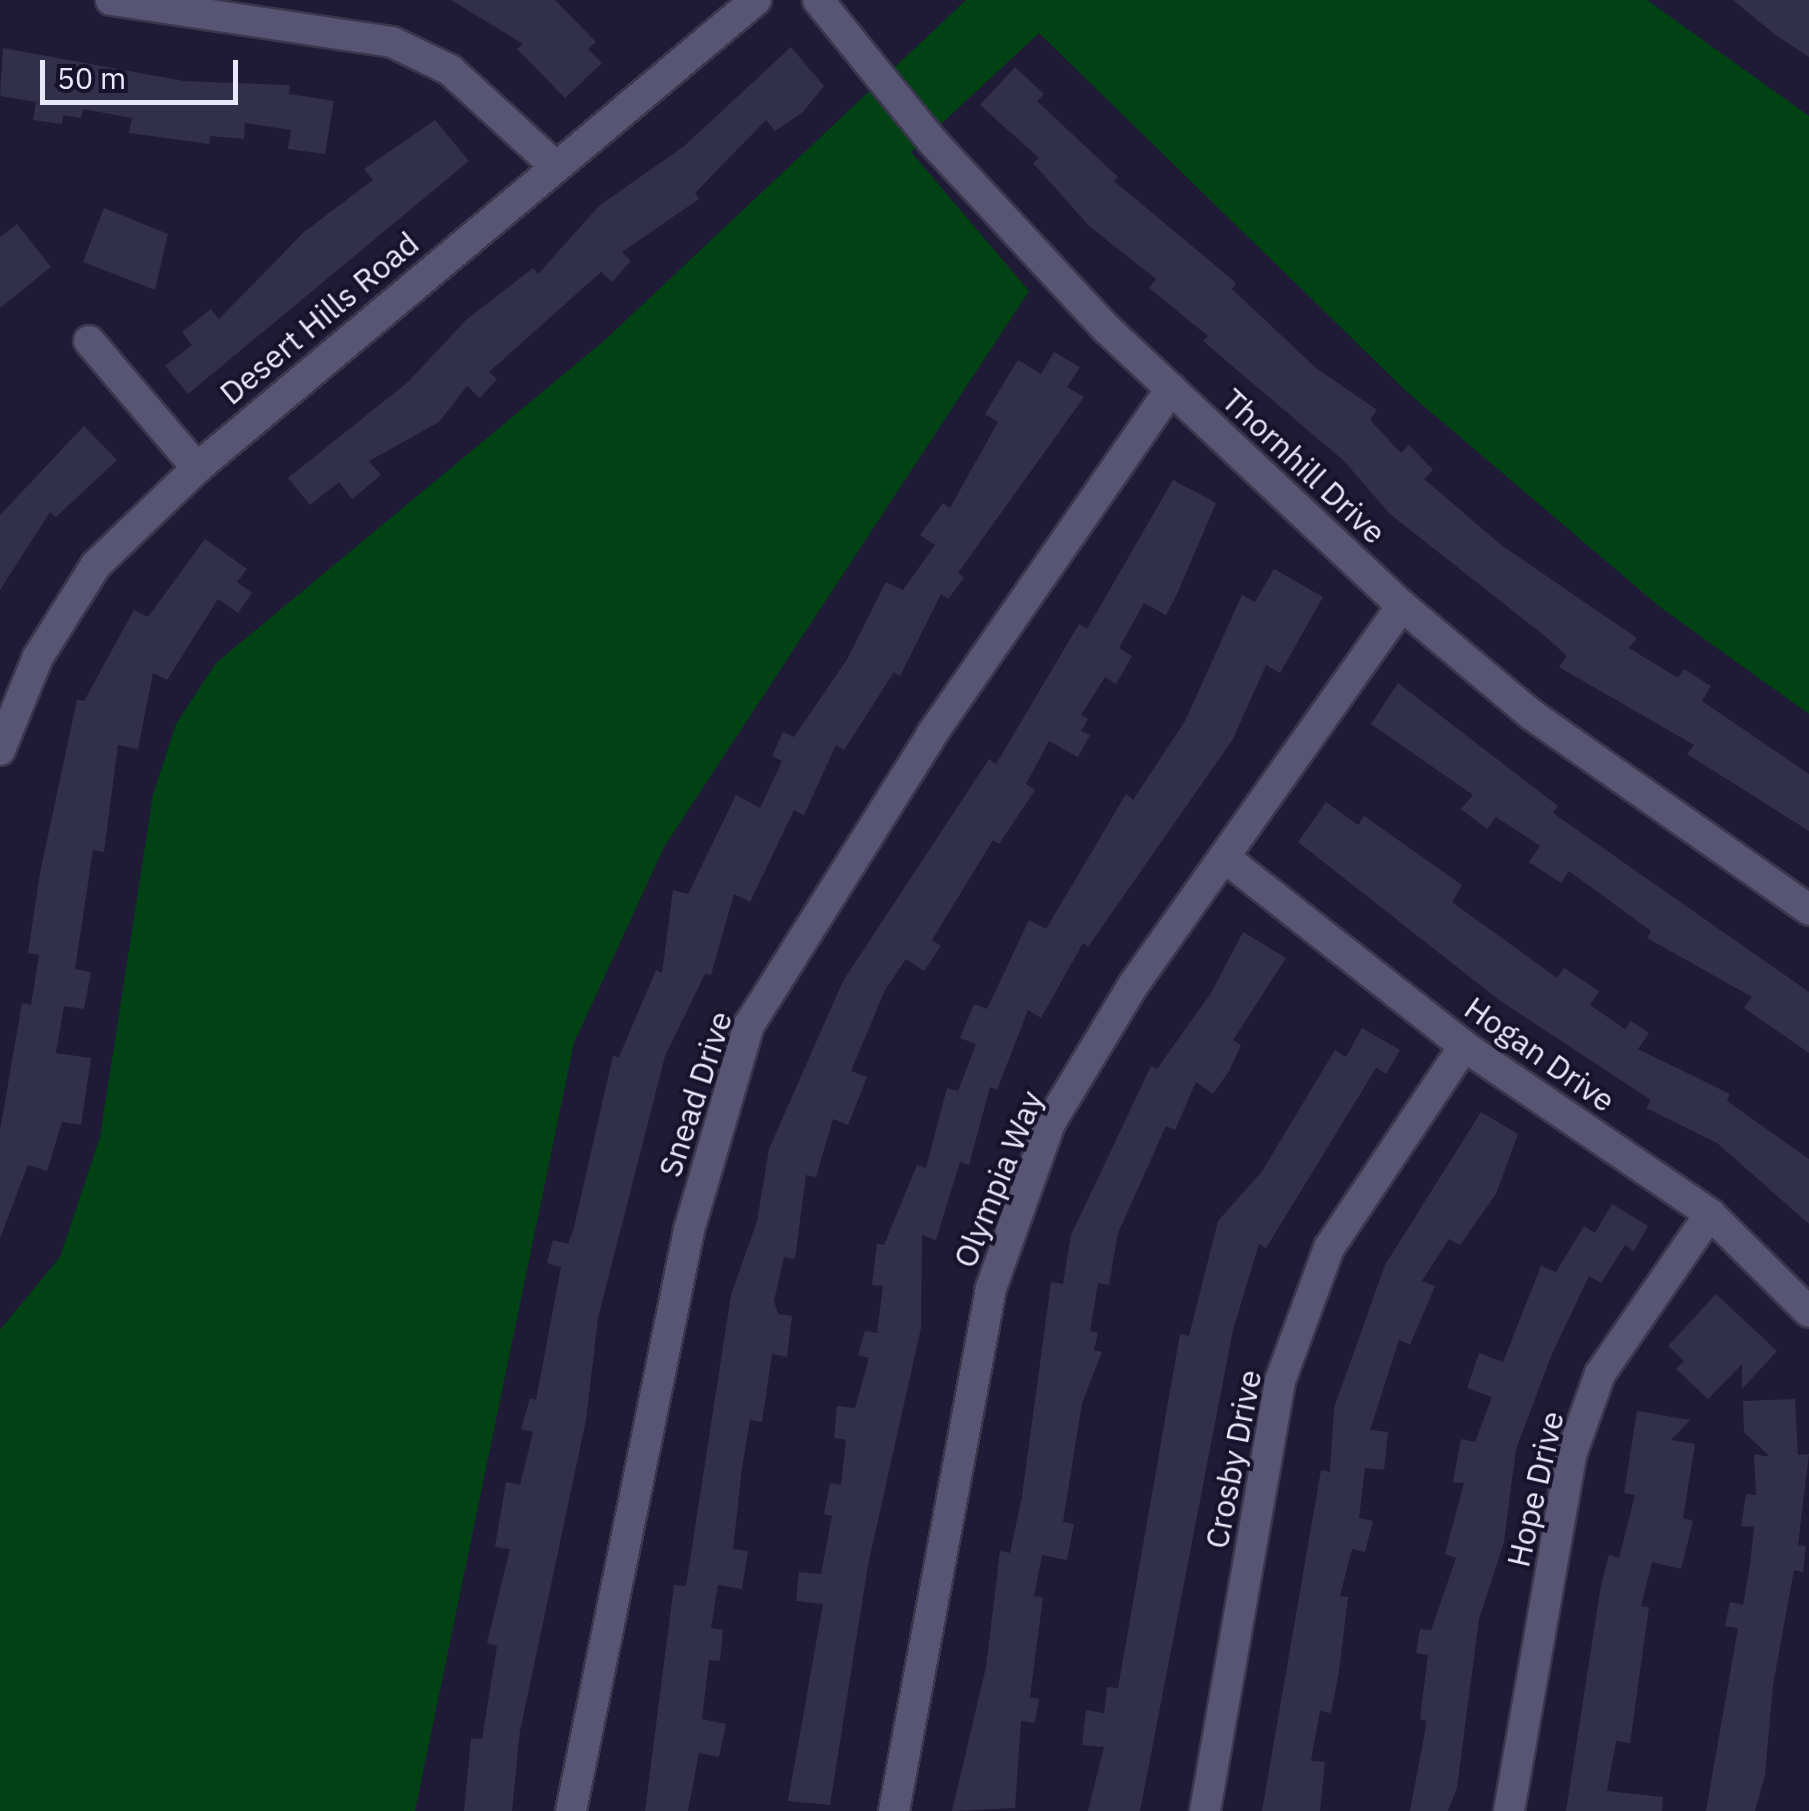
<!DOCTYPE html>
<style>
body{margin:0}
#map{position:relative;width:1809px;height:1811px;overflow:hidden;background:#1f1b36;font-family:"IBM Plex Sans",sans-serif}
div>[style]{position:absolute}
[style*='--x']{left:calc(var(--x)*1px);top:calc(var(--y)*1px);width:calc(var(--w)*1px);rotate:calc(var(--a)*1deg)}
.green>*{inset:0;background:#004214}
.building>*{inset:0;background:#322f4b}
.roads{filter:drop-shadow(2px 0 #3a374d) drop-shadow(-2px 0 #3a374d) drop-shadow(0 2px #3a374d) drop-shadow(0 -2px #3a374d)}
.street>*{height:30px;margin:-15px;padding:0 15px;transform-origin:15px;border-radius:15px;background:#585574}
span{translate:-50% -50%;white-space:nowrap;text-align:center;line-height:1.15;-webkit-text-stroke:8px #16122b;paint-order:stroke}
.street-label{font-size:32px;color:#e9e8fa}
.scale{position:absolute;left:40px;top:60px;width:198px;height:45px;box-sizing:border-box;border:5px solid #e9e8fa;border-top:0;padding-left:12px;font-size:30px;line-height:35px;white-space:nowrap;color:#e9e8fa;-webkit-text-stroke:8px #16122b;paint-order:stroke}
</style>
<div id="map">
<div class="green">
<div style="clip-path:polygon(966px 0,1647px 0,1809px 116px,1809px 714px,1660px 607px,1406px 391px,1039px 33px,911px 152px,1029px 291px,664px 847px,574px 1043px,415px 1811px,0 1811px,0 1330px,60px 1257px,100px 1137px,153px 795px,176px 724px,216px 663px,605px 340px)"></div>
</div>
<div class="building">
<div style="clip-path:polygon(451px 0,555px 0,596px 42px,588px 49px,602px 63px,565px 98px,517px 49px,523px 44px)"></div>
<div style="clip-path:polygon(1733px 0,1809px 0,1809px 57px,1774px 34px)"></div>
<div style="clip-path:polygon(791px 47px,824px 86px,803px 112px,775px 131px,766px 120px,695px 193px,699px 199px,622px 252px,631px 261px,612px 282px,601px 272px,489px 372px,497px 379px,480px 398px,467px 386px,439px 422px,369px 461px,381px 475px,352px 499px,339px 482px,310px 505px,288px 478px,408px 382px,466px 320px,533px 268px,538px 274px,600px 205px,683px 147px)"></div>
<div style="clip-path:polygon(3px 48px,184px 81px,290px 85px,289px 94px,334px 101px,325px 154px,288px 149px,291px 130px,245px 123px,244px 139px,210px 136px,209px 144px,129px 133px,132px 118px,83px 109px,81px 118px,63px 115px,62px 124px,33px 120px,36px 102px,0 96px)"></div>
<div style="clip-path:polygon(1015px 67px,1044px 94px,1037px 101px,1118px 177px,1114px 181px,1236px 283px,1232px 289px,1316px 368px,1377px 410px,1370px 420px,1401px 453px,1409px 445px,1433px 470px,1424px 479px,1501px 545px,1637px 638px,1629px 648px,1678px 678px,1684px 669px,1711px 686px,1702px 701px,1809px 774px,1809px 831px,1687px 754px,1694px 745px,1559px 667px,1567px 656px,1546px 637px,1390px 514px,1344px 461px,1203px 341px,1208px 336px,1149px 288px,1156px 279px,1089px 226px,1033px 163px,1039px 158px,980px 105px)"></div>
<div style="clip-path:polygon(435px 120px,469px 161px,188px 394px,165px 366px,192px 345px,182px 332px,211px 309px,219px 319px,304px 232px,373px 180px,364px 169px)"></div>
<div style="clip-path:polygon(104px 208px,168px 234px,155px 290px,83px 262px)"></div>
<div style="clip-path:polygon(17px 224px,51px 267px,0 308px,0 237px)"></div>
<div style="clip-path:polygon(1054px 352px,1080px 367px,1067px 387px,1084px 397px,958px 573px,964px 578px,948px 599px,941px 594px,900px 676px,894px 672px,844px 750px,836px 745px,804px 815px,794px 810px,750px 902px,734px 894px,711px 975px,705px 974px,665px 1056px,598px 1318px,586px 1420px,520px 1731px,512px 1811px,464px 1811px,471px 1738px,482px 1739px,497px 1646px,487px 1643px,510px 1549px,495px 1547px,506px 1482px,520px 1485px,533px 1432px,521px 1429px,530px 1398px,536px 1400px,561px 1267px,547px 1263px,553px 1240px,568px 1244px,573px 1231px,613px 1056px,619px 1057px,656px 970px,662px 973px,673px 890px,688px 894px,736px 795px,760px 808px,782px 761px,772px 756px,783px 732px,794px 737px,848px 658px,886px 582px,903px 590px,935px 545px,920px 535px,943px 503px,950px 508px,998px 422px,985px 414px,1018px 360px,1041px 374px)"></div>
<div style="clip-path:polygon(84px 426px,117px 460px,56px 517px,50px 512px,0 590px,0 515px)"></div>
<div style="clip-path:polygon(1173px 480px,1216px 503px,1177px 594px,1166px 615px,1144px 603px,1119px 648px,1132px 656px,1116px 684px,1105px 677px,1081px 715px,1088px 719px,1081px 731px,1090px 735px,1078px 757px,1049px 741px,1026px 784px,1035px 790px,999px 844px,993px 840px,932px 940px,941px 946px,924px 971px,906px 959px,885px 990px,851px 1071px,867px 1077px,848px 1125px,833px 1119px,816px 1177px,806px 1175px,795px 1259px,784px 1257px,774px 1301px,778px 1314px,792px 1316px,787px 1357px,772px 1354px,762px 1422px,750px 1420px,742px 1468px,733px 1549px,748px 1551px,742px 1589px,718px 1585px,711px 1628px,723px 1630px,720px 1661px,709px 1660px,702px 1719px,726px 1724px,719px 1757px,699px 1753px,688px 1811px,645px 1811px,674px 1585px,686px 1586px,731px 1295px,757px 1221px,769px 1149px,843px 981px,989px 759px,996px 764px,1079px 624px,1087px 629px)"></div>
<div style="clip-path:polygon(205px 539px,247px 569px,237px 582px,252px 593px,238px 613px,218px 599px,167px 680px,153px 673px,138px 749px,118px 745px,104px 852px,93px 850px,75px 969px,91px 972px,84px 1009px,64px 1006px,56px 1053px,91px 1058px,81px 1125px,62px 1122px,47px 1171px,28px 1165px,0 1238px,0 1130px,22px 1003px,31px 1005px,39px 955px,28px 953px,40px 873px,77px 700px,84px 701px,134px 610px,148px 617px)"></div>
<div style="clip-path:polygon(1274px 569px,1323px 597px,1280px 673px,1266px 665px,1233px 739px,1088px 947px,1083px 943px,1041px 1018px,1028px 1010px,997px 1090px,990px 1087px,969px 1165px,960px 1162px,936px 1240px,922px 1235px,921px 1328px,868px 1565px,830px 1805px,788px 1801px,823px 1604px,796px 1601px,799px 1572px,821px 1574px,832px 1516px,824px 1514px,830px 1483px,841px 1485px,846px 1440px,834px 1438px,837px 1406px,855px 1408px,869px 1358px,858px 1355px,865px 1331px,877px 1333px,883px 1286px,872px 1285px,877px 1244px,884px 1245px,917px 1165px,926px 1168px,947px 1088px,958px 1091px,976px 1044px,960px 1038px,974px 1004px,987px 1009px,1029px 920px,1046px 929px,1126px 794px,1133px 800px,1185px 721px,1242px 595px,1255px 602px)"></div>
<div style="clip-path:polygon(1398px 683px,1558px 806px,1553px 813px,1809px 992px,1809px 1053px,1744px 1008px,1752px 997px,1647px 938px,1651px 931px,1569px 871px,1561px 883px,1529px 862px,1540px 846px,1496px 817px,1487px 829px,1461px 809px,1473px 795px,1371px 724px)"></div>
<div style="clip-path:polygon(1326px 802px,1358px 825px,1364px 816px,1462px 885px,1452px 902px,1557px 978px,1564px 968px,1599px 991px,1590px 1005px,1625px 1029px,1631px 1021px,1649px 1033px,1638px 1049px,1730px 1094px,1727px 1101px,1809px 1159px,1809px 1224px,1717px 1143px,1646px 1108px,1651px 1100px,1499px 1000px,1298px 842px)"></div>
<div style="clip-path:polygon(1243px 932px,1286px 958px,1233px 1040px,1241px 1045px,1229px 1071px,1213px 1094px,1196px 1082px,1175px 1130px,1166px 1126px,1118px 1233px,1109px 1285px,1098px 1283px,1090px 1331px,1098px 1333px,1094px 1350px,1102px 1352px,1082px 1403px,1063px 1522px,1074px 1524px,1067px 1560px,1042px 1555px,1034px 1596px,1043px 1597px,1030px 1697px,1039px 1699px,1035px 1723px,1021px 1721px,1015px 1808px,952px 1811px,986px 1667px,1000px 1551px,1010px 1553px,1022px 1496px,1051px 1282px,1063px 1284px,1071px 1235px,1151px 1066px,1157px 1069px,1211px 993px)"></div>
<div style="clip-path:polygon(1362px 1028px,1400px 1050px,1386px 1074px,1376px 1068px,1266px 1248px,1259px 1244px,1233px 1330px,1140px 1811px,1088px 1811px,1104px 1747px,1082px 1745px,1086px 1710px,1104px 1713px,1107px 1687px,1118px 1688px,1180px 1334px,1189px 1336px,1218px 1221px,1263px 1170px,1335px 1050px,1346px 1057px)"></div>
<div style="clip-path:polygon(1481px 1112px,1518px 1134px,1496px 1194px,1460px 1245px,1449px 1239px,1422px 1281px,1435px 1286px,1410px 1345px,1399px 1340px,1370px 1430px,1388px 1432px,1384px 1470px,1365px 1468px,1359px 1518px,1373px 1521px,1365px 1552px,1352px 1549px,1340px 1596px,1348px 1597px,1339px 1672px,1331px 1713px,1320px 1711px,1311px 1761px,1325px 1762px,1320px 1811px,1262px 1811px,1321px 1470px,1330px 1472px,1334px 1408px,1385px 1265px)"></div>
<div style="clip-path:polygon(1612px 1204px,1648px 1226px,1634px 1251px,1625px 1245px,1601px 1283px,1589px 1276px,1552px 1354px,1516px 1449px,1504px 1542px,1479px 1619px,1457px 1788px,1448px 1811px,1410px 1811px,1427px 1721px,1420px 1719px,1428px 1655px,1416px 1653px,1420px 1629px,1431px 1630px,1456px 1558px,1445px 1554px,1464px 1483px,1453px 1482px,1461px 1439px,1475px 1442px,1492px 1397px,1467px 1388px,1479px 1353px,1503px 1362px,1541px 1266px,1556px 1272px,1584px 1226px,1595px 1233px)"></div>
<div style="clip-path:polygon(1716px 1294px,1777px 1351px,1742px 1389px,1742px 1364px,1708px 1399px,1676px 1369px,1684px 1361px,1668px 1346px)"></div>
<div style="clip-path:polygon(1795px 1399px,1798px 1455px,1809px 1454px,1798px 1545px,1806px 1546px,1803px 1572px,1794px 1570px,1773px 1685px,1765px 1775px,1755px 1811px,1706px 1811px,1738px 1628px,1725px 1626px,1730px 1602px,1743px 1605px,1750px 1565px,1754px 1527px,1741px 1526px,1746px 1494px,1756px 1495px,1754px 1454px,1770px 1457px,1744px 1432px,1743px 1401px)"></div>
<div style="clip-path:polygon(1637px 1411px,1690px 1420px,1671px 1440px,1695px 1444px,1683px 1518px,1693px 1521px,1681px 1569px,1652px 1562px,1641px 1606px,1649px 1607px,1630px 1743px,1616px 1741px,1607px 1791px,1663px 1797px,1662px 1811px,1566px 1811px,1601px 1585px,1609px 1555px,1619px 1558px,1635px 1495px,1624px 1493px)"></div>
</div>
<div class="roads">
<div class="street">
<div style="--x:111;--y:0;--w:284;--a:8.5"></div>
<div style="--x:392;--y:42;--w:64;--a:25.8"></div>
<div style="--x:450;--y:70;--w:139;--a:42.4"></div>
<div style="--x:818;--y:0;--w:181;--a:51"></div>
<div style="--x:932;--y:141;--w:257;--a:47.1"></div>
<div style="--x:1107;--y:329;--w:405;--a:43.2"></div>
<div style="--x:1402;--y:606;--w:170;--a:40"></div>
<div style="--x:1532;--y:715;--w:339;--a:35.1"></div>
<div style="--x:89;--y:341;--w:167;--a:49.6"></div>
<div style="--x:0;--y:750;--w:100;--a:-67.8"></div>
<div style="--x:38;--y:657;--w:109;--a:-57.8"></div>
<div style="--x:96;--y:565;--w:140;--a:-43.8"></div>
<div style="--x:197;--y:468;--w:729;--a:-39.94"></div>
<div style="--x:1224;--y:857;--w:305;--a:38.2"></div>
<div style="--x:1464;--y:1046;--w:298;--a:34.3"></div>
<div style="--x:1710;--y:1214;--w:139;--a:44.7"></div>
<div style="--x:571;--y:1811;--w:593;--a:-78.52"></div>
<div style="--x:689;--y:1230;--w:214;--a:-73.7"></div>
<div style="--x:749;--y:1025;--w:344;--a:-57.8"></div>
<div style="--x:932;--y:734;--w:420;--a:-55.3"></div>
<div style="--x:894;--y:1811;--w:532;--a:-79.49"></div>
<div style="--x:991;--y:1288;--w:175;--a:-70.3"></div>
<div style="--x:1050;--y:1123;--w:162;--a:-58.9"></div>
<div style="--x:1134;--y:984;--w:463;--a:-54.7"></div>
<div style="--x:1205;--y:1811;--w:436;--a:-80.1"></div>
<div style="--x:1280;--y:1381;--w:142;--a:-69.8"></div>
<div style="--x:1329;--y:1248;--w:243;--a:-56.2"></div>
<div style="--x:1509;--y:1811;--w:361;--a:-80.1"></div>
<div style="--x:1571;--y:1455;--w:86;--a:-70.3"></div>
<div style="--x:1600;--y:1374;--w:194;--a:-55.5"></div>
</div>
</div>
<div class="street-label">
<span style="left:319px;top:318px;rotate:-40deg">Desert Hills Road</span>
<span style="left:1304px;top:466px;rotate:43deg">Thornhill Drive</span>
<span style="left:1540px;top:1054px;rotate:35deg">Hogan Drive</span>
<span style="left:695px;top:1094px;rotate:-72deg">Snead Drive</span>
<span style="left:998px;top:1179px;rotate:-68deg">Olympia Way</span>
<span style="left:1233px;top:1459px;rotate:-79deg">Crosby Drive</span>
<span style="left:1535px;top:1489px;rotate:-77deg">Hope Drive</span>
</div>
<div class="scale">50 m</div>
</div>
